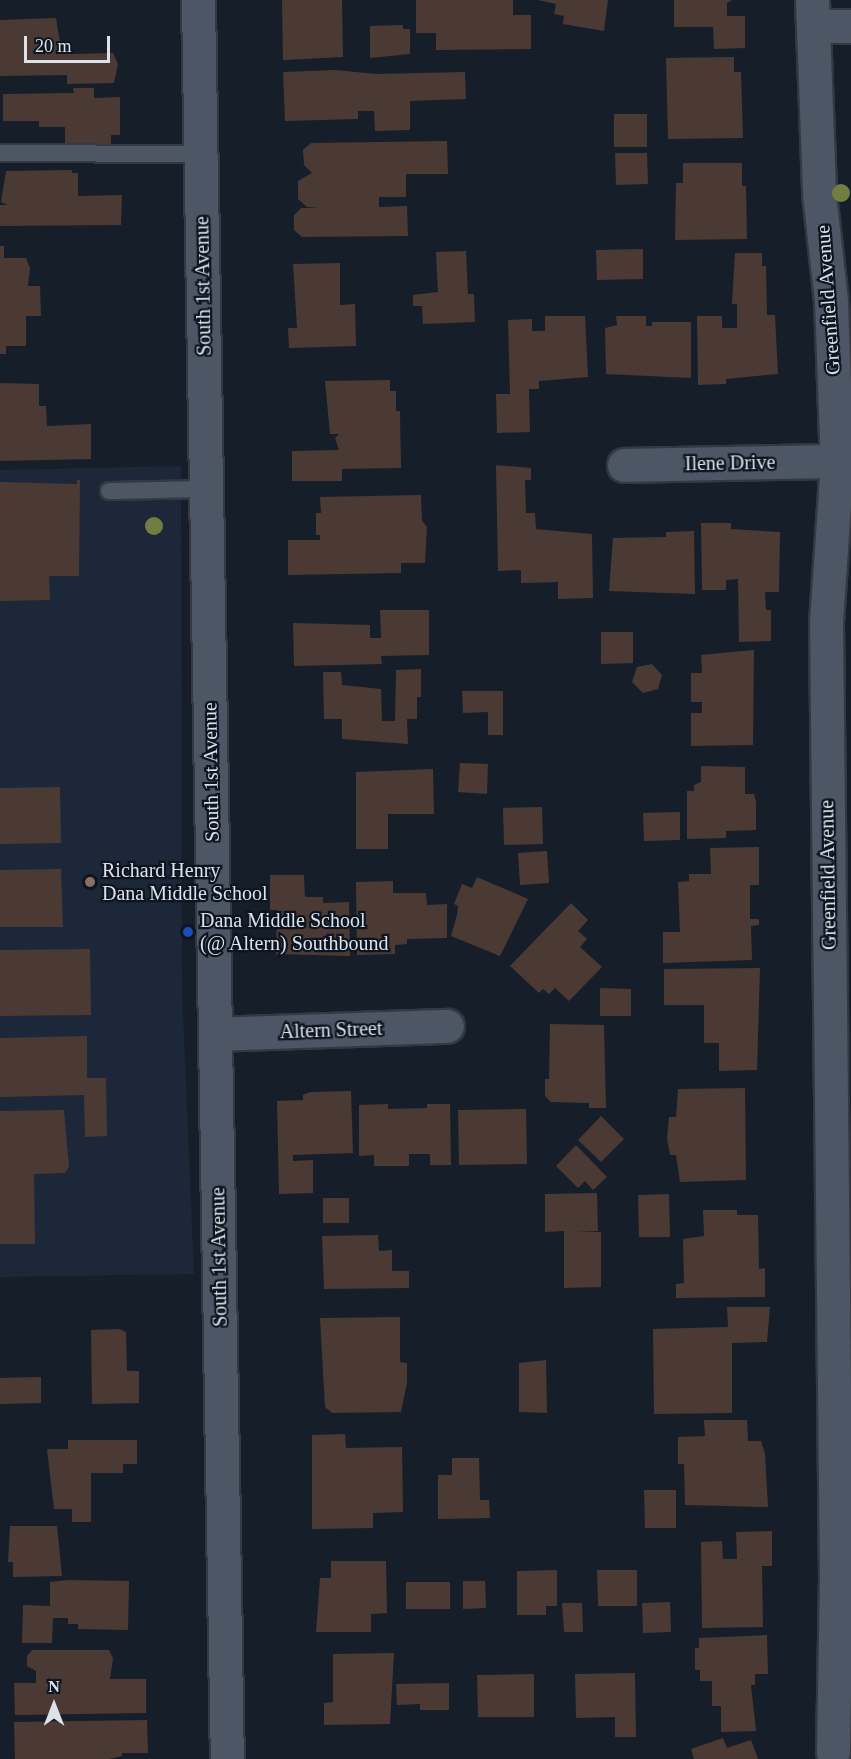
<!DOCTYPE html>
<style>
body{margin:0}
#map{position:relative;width:851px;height:1759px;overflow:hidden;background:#161e2a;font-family:Georgia,serif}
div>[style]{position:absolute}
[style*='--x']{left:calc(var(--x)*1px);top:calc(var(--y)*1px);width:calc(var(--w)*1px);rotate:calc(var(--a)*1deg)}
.built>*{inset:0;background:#1c2739}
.building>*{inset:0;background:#4a3a33}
.roads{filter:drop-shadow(2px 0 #333842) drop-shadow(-2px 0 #333842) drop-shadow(0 2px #333842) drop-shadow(0 -2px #333842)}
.service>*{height:16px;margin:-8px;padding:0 8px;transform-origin:8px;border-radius:8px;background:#4c5664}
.minor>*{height:33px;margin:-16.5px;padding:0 16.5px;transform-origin:16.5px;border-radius:16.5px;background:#4c5664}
.trees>*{width:18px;height:18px;margin:-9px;border-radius:50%;background:#717d41}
.dots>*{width:16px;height:16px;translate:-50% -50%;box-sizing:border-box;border:3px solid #0d1521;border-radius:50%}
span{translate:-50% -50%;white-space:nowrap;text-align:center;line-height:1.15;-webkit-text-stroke:4.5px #0d1521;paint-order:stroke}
.street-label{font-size:20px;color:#dce2ea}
.poi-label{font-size:20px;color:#dce2ea}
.left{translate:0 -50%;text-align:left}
.north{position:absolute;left:24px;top:1675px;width:60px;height:60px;-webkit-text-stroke:4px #0d1521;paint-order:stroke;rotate:0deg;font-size:16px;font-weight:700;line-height:24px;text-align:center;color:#dce2ea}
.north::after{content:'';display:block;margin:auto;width:21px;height:27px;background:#dce2ea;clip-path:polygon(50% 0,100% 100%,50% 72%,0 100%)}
.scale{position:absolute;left:24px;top:36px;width:86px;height:27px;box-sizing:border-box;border:3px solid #dce2ea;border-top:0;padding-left:8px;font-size:18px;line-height:21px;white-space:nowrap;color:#dce2ea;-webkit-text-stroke:4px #0d1521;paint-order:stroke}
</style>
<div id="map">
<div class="built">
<div style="clip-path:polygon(181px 466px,182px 988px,194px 1274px,0 1277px,0 470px)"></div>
</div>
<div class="building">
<div style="clip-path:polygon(282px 0,342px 0,343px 57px,283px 60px)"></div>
<div style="clip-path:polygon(416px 0,513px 0,513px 15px,531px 15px,531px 49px,436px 50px,436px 33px,416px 33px)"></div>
<div style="clip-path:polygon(538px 0,608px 0,604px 31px,563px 24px,564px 16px,554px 14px,556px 4px)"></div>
<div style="clip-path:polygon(674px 0,732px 0,727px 3px,727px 16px,745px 16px,745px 48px,714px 49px,713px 27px,674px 27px)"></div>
<div style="clip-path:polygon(56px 18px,60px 43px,71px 46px,71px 54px,113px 53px,118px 64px,114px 83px,67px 84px,67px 75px,0 76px,0 20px)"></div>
<div style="clip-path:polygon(403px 25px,403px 29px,410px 29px,410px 54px,370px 58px,370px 26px)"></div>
<div style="clip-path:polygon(734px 57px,734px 72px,741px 72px,743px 138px,668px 139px,666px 58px)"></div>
<div style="clip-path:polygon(335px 70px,376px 74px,465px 72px,466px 99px,410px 101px,410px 130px,375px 131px,374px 111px,358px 111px,358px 119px,285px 121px,283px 72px)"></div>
<div style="clip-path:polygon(73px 88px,94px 88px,94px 98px,120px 97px,120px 135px,111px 135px,111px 148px,65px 148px,65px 127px,39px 127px,39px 121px,3px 121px,3px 94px,74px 93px)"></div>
<div style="clip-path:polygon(614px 114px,647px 114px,647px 147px,614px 147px)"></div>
<div style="clip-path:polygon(447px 141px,448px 174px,406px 174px,406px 197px,379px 197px,379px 207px,407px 206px,408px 236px,302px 237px,294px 230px,294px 215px,301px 208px,318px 208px,307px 207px,298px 199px,298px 181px,312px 173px,304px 165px,303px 150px,311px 143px)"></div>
<div style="clip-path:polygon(615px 153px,647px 153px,648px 184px,616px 185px)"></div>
<div style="clip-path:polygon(683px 163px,742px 163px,742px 186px,746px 186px,747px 239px,675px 240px,676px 183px,683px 183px)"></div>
<div style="clip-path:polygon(72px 170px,72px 173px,78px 173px,78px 196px,122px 195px,121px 225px,0 226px,0 205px,8px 205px,1px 202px,6px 171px)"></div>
<div style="clip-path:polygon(0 246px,4px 246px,4px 258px,26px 258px,30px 268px,28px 286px,40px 286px,41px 316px,26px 316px,26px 346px,6px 346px,6px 354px,0 354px)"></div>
<div style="clip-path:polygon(643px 249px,643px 279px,597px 280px,596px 250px)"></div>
<div style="clip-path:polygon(466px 251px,468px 294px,474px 294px,475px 322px,423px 324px,422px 306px,413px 306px,413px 295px,438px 292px,436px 252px)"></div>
<div style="clip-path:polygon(735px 253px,762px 253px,762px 266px,766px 266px,767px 315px,775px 315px,778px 374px,726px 379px,726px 384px,698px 385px,697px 316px,722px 316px,722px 328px,737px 328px,737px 304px,732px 304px)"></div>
<div style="clip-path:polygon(340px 263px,340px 305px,355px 304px,356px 346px,289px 348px,288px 328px,297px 328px,293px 264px)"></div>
<div style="clip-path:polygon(545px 316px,585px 316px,588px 377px,539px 381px,539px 389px,529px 389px,530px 432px,497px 433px,496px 394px,510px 394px,508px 320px,532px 319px,532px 331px,545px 331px)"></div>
<div style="clip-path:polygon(616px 316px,646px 316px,646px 326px,652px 326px,652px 322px,691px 322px,691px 378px,606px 374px,605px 328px,617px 325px)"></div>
<div style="clip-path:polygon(390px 380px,390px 391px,396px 391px,396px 411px,400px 411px,401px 468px,342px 469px,342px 481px,292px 481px,292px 451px,339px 450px,335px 438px,339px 434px,330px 434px,325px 381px)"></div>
<div style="clip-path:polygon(0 383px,39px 384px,39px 406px,46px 406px,47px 426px,91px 424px,91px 459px,0 461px)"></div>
<div style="clip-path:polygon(496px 465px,531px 468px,531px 480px,525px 480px,526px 513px,535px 513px,536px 529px,592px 534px,593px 598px,558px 599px,558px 582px,521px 583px,521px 570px,498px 571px)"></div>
<div style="clip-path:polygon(77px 480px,80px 480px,79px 576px,49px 576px,50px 600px,0 601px,0 482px,77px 484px)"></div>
<div style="clip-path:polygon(421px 495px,422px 521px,427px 527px,425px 563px,401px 563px,401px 573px,288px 575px,288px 540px,320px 540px,320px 535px,316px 535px,316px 513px,321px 513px,320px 497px)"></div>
<div style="clip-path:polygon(701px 523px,731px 523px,731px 529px,780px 532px,779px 592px,765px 592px,766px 610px,771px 610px,771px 641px,739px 642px,738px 579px,726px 580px,726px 590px,702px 590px)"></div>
<div style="clip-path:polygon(694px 531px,695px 594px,609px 591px,613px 538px,666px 537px,666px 532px)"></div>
<div style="clip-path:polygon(380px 610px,429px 610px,429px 655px,381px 656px,382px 664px,294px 666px,293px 623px,370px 625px,370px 638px,381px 638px)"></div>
<div style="clip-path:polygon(601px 632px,633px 632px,633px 663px,601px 664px)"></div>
<div style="clip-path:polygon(754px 650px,753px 745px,691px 746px,691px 713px,702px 713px,702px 702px,691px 702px,691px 673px,702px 673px,701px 655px)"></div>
<div style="clip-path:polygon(652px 664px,662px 675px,658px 689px,643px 693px,632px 682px,637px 667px)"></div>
<div style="clip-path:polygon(421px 669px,421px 697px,417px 697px,417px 719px,407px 719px,408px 744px,342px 739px,342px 719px,324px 719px,323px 672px,341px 672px,342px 685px,381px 689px,382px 721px,395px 721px,396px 670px)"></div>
<div style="clip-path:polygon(462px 691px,503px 691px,503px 735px,488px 735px,488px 712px,463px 713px)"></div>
<div style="clip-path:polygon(460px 763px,488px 764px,487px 794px,458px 792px)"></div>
<div style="clip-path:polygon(701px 766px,745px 767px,745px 794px,754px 794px,756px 802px,756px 830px,726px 831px,726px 838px,687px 839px,687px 791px,694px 791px,694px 785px,701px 782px)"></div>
<div style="clip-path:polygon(433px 769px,434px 814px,388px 814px,388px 849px,356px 849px,356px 772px)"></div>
<div style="clip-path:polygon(60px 787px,61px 843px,0 844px,0 788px)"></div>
<div style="clip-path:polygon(542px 807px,543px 844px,504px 845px,503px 808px)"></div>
<div style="clip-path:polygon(680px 812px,680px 840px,644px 841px,643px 813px)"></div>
<div style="clip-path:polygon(759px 847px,759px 885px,750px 885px,750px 919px,759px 919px,759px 925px,751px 926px,752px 960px,663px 963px,663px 932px,680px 932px,678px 882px,689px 881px,689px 874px,711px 874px,710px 848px)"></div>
<div style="clip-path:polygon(547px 851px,549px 883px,520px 885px,518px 853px)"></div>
<div style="clip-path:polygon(61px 869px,63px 927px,0 927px,0 870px)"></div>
<div style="clip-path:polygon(270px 875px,304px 875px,305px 897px,323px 897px,323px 903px,349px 902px,350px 956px,276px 954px,277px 910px,270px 910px)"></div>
<div style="clip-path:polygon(477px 877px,528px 899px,500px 956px,451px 936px,457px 915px,458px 906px,454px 904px,462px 884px,472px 888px)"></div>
<div style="clip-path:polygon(393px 881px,393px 893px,426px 893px,427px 905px,447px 904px,447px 938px,407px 939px,407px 944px,395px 945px,395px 954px,357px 955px,356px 882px)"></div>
<div style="clip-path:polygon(571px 903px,588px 920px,578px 931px,587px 939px,580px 947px,602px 967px,569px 1001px,555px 988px,549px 994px,543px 989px,539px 993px,510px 966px)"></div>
<div style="clip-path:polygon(90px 949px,91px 1015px,0 1016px,0 950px)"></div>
<div style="clip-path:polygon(760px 968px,757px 1070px,719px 1071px,719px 1043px,704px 1043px,704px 1005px,664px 1005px,664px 969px)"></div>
<div style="clip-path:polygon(600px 988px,631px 989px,631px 1016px,600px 1016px)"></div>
<div style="clip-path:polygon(550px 1024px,604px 1025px,606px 1108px,589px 1108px,589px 1103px,551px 1102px,545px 1096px,545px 1079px,549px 1079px)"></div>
<div style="clip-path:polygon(87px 1036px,87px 1078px,106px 1078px,107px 1136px,85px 1137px,84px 1095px,0 1097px,0 1038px)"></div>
<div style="clip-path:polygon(745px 1088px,746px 1180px,680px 1182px,676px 1155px,670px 1155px,667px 1139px,669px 1117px,676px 1117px,678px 1089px)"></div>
<div style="clip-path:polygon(351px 1091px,353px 1153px,293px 1155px,293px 1161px,313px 1160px,313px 1193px,279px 1194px,277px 1101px,303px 1100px,303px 1095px,310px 1092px)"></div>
<div style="clip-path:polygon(388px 1104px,388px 1109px,427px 1108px,427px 1104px,450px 1104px,451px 1165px,430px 1165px,430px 1154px,409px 1154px,409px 1166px,374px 1166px,374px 1155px,359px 1156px,359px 1105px)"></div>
<div style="clip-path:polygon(526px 1109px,527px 1164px,459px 1165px,458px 1110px)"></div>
<div style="clip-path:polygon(64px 1110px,69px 1167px,65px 1173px,34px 1174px,35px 1244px,0 1244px,0 1111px)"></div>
<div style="clip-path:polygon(601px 1116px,624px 1139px,601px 1162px,578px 1140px)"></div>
<div style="clip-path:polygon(576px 1145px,607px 1177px,593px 1190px,585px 1181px,578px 1188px,556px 1166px)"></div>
<div style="clip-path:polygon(597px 1193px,598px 1231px,576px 1232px,601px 1232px,601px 1287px,564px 1288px,564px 1231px,545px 1232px,545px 1194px)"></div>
<div style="clip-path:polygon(669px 1194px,670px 1237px,639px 1237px,638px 1195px)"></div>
<div style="clip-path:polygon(323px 1198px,349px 1198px,349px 1223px,323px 1223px)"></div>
<div style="clip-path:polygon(703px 1210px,737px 1210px,737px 1215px,758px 1215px,759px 1269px,765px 1268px,765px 1297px,676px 1298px,676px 1284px,684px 1283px,683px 1239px,704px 1236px)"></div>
<div style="clip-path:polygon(378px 1235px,379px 1251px,392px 1250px,392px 1271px,409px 1271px,409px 1288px,324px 1289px,322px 1236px)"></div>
<div style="clip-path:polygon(727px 1307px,770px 1307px,767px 1342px,732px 1343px,732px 1413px,654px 1414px,653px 1329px,728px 1327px)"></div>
<div style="clip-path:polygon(400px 1317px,400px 1362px,407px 1363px,407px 1383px,401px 1412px,332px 1413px,325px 1407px,320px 1318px)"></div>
<div style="clip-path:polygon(120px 1329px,126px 1332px,127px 1371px,139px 1371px,139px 1403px,92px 1404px,91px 1330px)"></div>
<div style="clip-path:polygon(546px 1360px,547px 1413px,519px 1412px,519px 1363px)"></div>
<div style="clip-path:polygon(41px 1377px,41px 1403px,0 1404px,0 1378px)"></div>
<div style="clip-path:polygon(704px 1420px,747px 1420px,748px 1441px,761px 1441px,765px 1454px,768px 1507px,685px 1505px,684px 1464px,678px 1464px,678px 1437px,705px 1436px)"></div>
<div style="clip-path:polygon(345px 1434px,346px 1448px,402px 1447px,403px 1512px,373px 1513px,373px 1528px,312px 1529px,312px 1435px)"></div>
<div style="clip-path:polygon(68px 1440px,137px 1440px,137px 1464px,123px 1464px,123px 1473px,91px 1473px,91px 1522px,72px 1522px,72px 1509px,54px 1509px,47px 1449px,68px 1449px)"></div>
<div style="clip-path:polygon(452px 1458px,479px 1458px,480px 1500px,489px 1500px,490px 1518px,438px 1519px,438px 1475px,452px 1475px)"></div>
<div style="clip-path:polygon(644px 1490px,676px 1490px,676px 1528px,645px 1528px)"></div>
<div style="clip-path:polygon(10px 1526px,57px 1526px,62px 1576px,13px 1577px,13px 1562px,8px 1562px)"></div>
<div style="clip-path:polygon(772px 1531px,772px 1566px,762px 1566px,763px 1627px,702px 1628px,701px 1542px,722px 1541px,723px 1559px,737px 1559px,736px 1532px)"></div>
<div style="clip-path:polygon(331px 1561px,386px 1561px,387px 1613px,371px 1614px,371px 1632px,316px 1632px,320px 1578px,331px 1578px)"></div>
<div style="clip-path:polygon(557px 1570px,557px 1606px,546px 1606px,546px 1615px,517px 1615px,517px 1571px)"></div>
<div style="clip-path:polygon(597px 1570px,637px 1570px,637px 1606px,598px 1606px)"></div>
<div style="clip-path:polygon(68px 1580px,129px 1581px,128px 1630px,78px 1629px,78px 1624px,68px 1624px,68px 1618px,53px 1618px,52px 1643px,22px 1643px,23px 1605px,50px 1606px,50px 1582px)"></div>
<div style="clip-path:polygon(463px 1581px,485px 1581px,486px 1608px,463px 1609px)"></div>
<div style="clip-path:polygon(406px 1582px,450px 1582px,450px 1609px,406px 1609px)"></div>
<div style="clip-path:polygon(670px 1602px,671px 1632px,643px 1633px,642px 1603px)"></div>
<div style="clip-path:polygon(562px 1603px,582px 1603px,583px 1632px,564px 1632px)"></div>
<div style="clip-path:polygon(767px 1635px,768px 1674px,755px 1674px,755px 1685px,751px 1685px,756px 1731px,721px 1732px,721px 1706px,712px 1706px,712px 1681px,700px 1681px,700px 1670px,695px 1670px,695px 1648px,699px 1648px,699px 1638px)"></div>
<div style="clip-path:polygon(32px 1650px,109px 1650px,113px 1658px,110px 1679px,146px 1679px,146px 1713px,15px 1715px,14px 1683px,36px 1683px,36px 1671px,27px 1666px,27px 1656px)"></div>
<div style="clip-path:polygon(394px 1653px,390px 1724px,324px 1725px,324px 1703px,333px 1702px,333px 1654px)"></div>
<div style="clip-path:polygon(635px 1673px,636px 1737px,615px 1737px,615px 1717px,576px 1718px,575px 1674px)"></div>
<div style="clip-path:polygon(534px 1674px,534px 1717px,478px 1717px,477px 1675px)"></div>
<div style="clip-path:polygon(449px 1683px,449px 1710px,420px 1710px,420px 1704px,397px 1705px,396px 1684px)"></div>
<div style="clip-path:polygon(147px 1720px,148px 1753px,122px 1753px,122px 1756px,109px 1759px,15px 1759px,14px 1722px)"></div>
<div style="clip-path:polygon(723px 1738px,727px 1748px,751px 1740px,758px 1759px,694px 1759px,691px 1749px)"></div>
</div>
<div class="roads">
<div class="service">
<div style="--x:0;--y:153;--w:201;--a:0.3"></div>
<div style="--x:109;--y:491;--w:97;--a:-1.2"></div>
</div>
<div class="minor">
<div style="--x:198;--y:0;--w:1759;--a:89.06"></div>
<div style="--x:812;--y:0;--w:194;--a:87.9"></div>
<div style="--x:819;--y:194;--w:108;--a:83.6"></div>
<div style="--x:831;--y:301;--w:160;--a:87.9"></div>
<div style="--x:837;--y:461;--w:161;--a:93.9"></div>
<div style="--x:826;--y:622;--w:956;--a:89.4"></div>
<div style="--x:836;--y:1578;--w:174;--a:91"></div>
<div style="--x:813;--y:26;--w:38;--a:0"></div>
<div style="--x:624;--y:465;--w:213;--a:-1.1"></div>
<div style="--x:215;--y:1034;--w:232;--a:-2"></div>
</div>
</div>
<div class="trees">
<div style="left:841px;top:193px"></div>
<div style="left:154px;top:526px"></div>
</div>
<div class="dots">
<div style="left:90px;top:882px;background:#8d6e63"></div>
<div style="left:188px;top:932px;background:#1a4fb4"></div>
</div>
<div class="street-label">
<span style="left:203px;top:286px;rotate:-91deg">South 1st Avenue</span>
<span style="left:828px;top:300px;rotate:-94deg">Greenfield Avenue</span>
<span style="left:730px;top:463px;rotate:-1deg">Ilene Drive</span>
<span style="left:211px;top:772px;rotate:-91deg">South 1st Avenue</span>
<span style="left:828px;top:875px;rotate:-91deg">Greenfield Avenue</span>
<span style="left:331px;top:1030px;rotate:-2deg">Altern Street</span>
<span style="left:219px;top:1257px;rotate:-91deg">South 1st Avenue</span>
</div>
<div class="poi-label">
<span class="left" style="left:102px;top:882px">Richard Henry<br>Dana Middle School</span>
<span class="left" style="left:200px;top:932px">Dana Middle School<br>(@ Altern) Southbound</span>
</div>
<div class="north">N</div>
<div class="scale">20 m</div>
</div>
